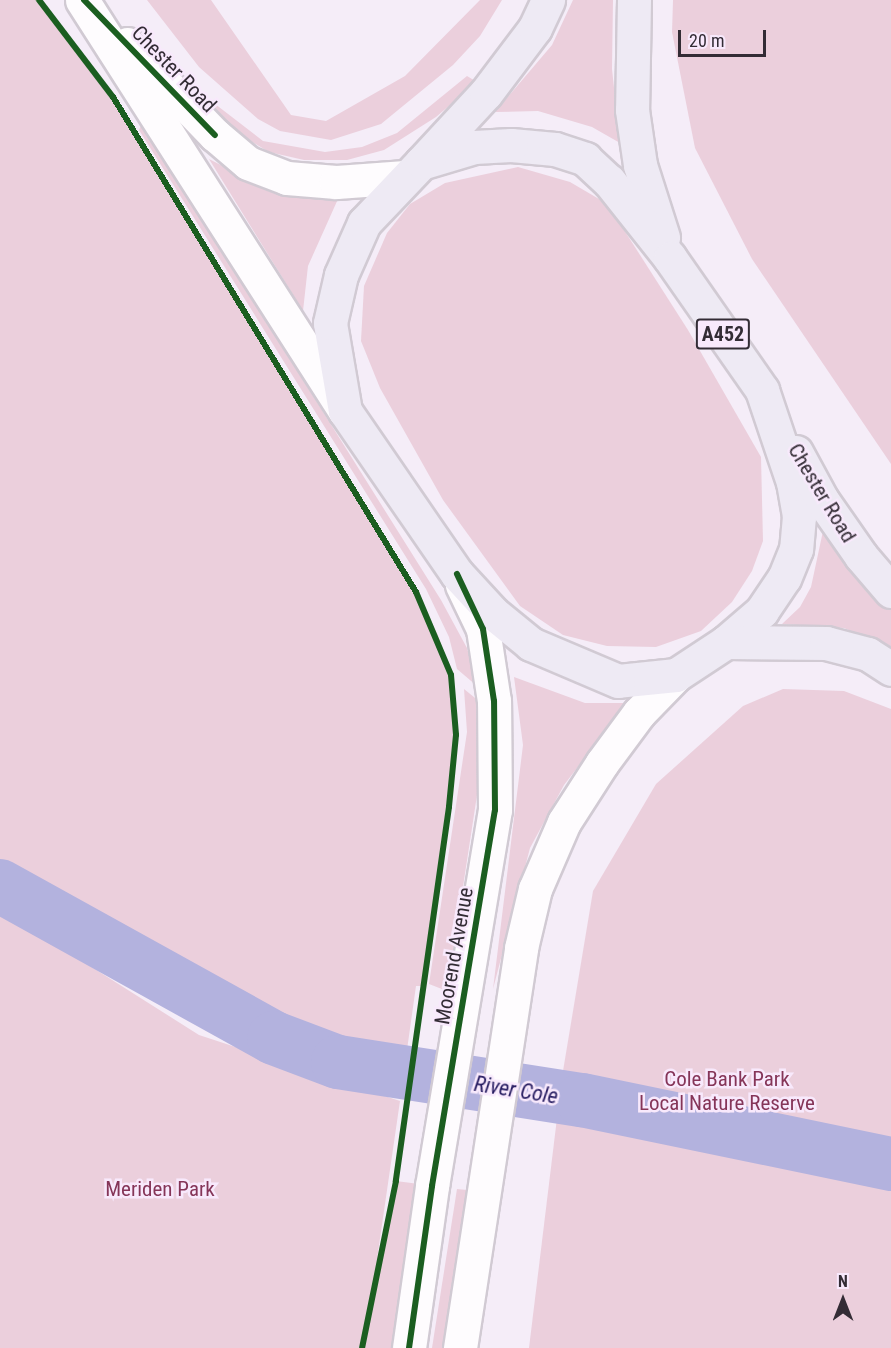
<!DOCTYPE html>
<style>
body{margin:0}
#map{position:relative;width:891px;height:1348px;overflow:hidden;background:#f5edf8;font-family:"Roboto Condensed",sans-serif}
div>[style]{position:absolute}
[style*='--x']{left:calc(var(--x)*1px);top:calc(var(--y)*1px);width:calc(var(--w)*1px);rotate:calc(var(--a)*1deg)}
.green>*{inset:0;background:#ebcfdc}
.river>*{height:54px;margin:-27px;padding:0 27px;transform-origin:27px;border-radius:27px;background:#b3b2de}
.roads{filter:drop-shadow(2px 0 #d1cad3) drop-shadow(-2px 0 #d1cad3) drop-shadow(0 2px #d1cad3) drop-shadow(0 -2px #d1cad3)}
.tertiary>*{height:33px;margin:-16.5px;padding:0 16.5px;transform-origin:16.5px;border-radius:16.5px;background:#fefcfe}
.secondary>*{height:33px;margin:-16.5px;padding:0 16.5px;transform-origin:16.5px;border-radius:16.5px;background:#fefcfe}
.trunk>*{height:33px;margin:-16.5px;padding:0 16.5px;transform-origin:16.5px;border-radius:16.5px;background:#eeeaf4}
.cycleway>*{height:6px;margin:-3px;padding:0 3px;transform-origin:3px;border-radius:3px;background:#1b5e20}
span{translate:-50% -50%;white-space:nowrap;text-align:center;line-height:1.15;-webkit-text-stroke:5px #f8e9fc;paint-order:stroke}
.shield-label span{padding:2px 4px;background:#f8e9fc;border:2px solid;border-radius:4px;-webkit-text-stroke-width:0}
.shield-label{font-size:20px;color:#332c35;font-weight:700}
.street-label{font-size:21px;color:#332c35}
.park-label{font-size:21px;color:#853558}
.water-label{font-size:22px;color:#261c61;font-style:italic}
.north{position:absolute;left:813px;top:1270px;width:60px;height:60px;-webkit-text-stroke:4px #f8e9fc;paint-order:stroke;rotate:0deg;font-size:16px;font-weight:700;line-height:24px;text-align:center;color:#332c35}
.north::after{content:'';display:block;margin:auto;width:21px;height:27px;background:#332c35;clip-path:polygon(50% 0,100% 100%,50% 72%,0 100%)}
.scale{position:absolute;left:678px;top:30px;width:88px;height:27px;box-sizing:border-box;border:3px solid #332c35;border-top:0;padding-left:8px;font-size:18px;line-height:21px;white-space:nowrap;color:#332c35;-webkit-text-stroke:4px #f8e9fc;paint-order:stroke}
</style>
<div id="map">
<div class="green">
<div style="clip-path:polygon(0 0,39px 0,113px 97px,416px 592px,438px 635px,451px 675px,456px 735px,428px 942px,421px 986px,416px 986px,406px 1057px,286px 1027px,211px 980px,0 866px)"></div>
<div style="clip-path:polygon(147px 0,211px 0,291px 115px,326px 121px,405px 76px,480px 0,502px 0,480px 36px,453px 65px,381px 124px,331px 140px,280px 131px,258px 119px,199px 67px)"></div>
<div style="clip-path:polygon(573px 0,613px 0,612px 69px,620px 143px,592px 127px,538px 111px,495px 112px,552px 45px)"></div>
<div style="clip-path:polygon(673px 0,891px 0,891px 464px,752px 259px,695px 148px,672px 32px)"></div>
<div style="clip-path:polygon(467px 76px,477px 82px,436px 117px,384px 150px,347px 160px,304px 160px,269px 152px,234px 131px,193px 87px,263px 141px,325px 152px,362px 147px,397px 133px)"></div>
<div style="clip-path:polygon(142px 123px,441px 600px,467px 648px,477px 686px,457px 669px,449px 637px,426px 589px,139px 130px)"></div>
<div style="clip-path:polygon(209px 159px,268px 189px,338px 199px,308px 266px,303px 311px)"></div>
<div style="clip-path:polygon(518px 167px,570px 182px,599px 199px,617px 219px,688px 330px,761px 457px,763px 541px,752px 571px,732px 602px,701px 631px,656px 647px,607px 646px,563px 635px,520px 606px,443px 500px,380px 388px,361px 341px,364px 286px,387px 233px,410px 204px,445px 183px)"></div>
<div style="clip-path:polygon(826px 517px,891px 604px,891px 648px,844px 628px,782px 624px,800px 607px,811px 587px)"></div>
<div style="clip-path:polygon(514px 677px,585px 703px,634px 703px,597px 742px,564px 785px,530px 848px,493px 989px,523px 745px)"></div>
<div style="clip-path:polygon(464px 689px,480px 702px,483px 756px,447px 991px,429px 984px,467px 732px)"></div>
<div style="clip-path:polygon(783px 689px,844px 691px,891px 709px,891px 1348px,529px 1348px,562px 1077px,593px 891px,656px 784px,743px 706px)"></div>
<div style="clip-path:polygon(0 909px,199px 1035px,400px 1101px,377px 1259px,396px 1181px,419px 1184px,391px 1348px,0 1348px)"></div>
<div style="clip-path:polygon(457px 1189px,467px 1190px,442px 1348px,432px 1348px)"></div>
</div>
<div class="river">
<div style="--x:0;--y:886;--w:313;--a:29"></div>
<div style="--x:274;--y:1038;--w:68;--a:20.6"></div>
<div style="--x:338;--y:1062;--w:247;--a:8.9"></div>
<div style="--x:582;--y:1100;--w:316;--a:11.7"></div>
</div>
<div class="roads">
<div class="tertiary">
<div style="--x:409;--y:1348;--w:164;--a:-81.9"></div>
<div style="--x:432;--y:1186;--w:381;--a:-80.5"></div>
<div style="--x:495;--y:810;--w:109;--a:-90.5"></div>
<div style="--x:494;--y:701;--w:73;--a:-98.7"></div>
<div style="--x:483;--y:629;--w:49;--a:-115.5"></div>
<div style="--x:460;--y:1348;--w:405;--a:-81.3"></div>
<div style="--x:521;--y:948;--w:61;--a:-76.7"></div>
<div style="--x:535;--y:889;--w:73;--a:-66.6"></div>
<div style="--x:564;--y:822;--w:70;--a:-57.2"></div>
<div style="--x:602;--y:763;--w:62;--a:-53.5"></div>
<div style="--x:639;--y:713;--w:53;--a:-45.8"></div>
</div>
<div class="secondary">
<div style="--x:82;--y:0;--w:488;--a:57.4"></div>
<div style="--x:127;--y:44;--w:127;--a:46"></div>
<div style="--x:215;--y:135;--w:43;--a:40.3"></div>
<div style="--x:248;--y:163;--w:42;--a:21"></div>
<div style="--x:287;--y:178;--w:49;--a:4.7"></div>
<div style="--x:336;--y:182;--w:70;--a:-4.1"></div>
</div>
<div class="trunk">
<div style="--x:634;--y:0;--w:110;--a:91"></div>
<div style="--x:632;--y:110;--w:56;--a:81.7"></div>
<div style="--x:640;--y:165;--w:76;--a:72.3"></div>
<div style="--x:511;--y:145;--w:44;--a:5.2"></div>
<div style="--x:555;--y:149;--w:32;--a:18"></div>
<div style="--x:585;--y:159;--w:33;--a:43"></div>
<div style="--x:609;--y:181;--w:98;--a:51.6"></div>
<div style="--x:670;--y:258;--w:161;--a:55.1"></div>
<div style="--x:762;--y:390;--w:97;--a:71.4"></div>
<div style="--x:793;--y:482;--w:35;--a:80"></div>
<div style="--x:799;--y:516;--w:33;--a:95"></div>
<div style="--x:796;--y:549;--w:31;--a:112"></div>
<div style="--x:784;--y:578;--w:40;--a:124"></div>
<div style="--x:762;--y:611;--w:48;--a:139.3"></div>
<div style="--x:726;--y:642;--w:60;--a:146.6"></div>
<div style="--x:676;--y:675;--w:58;--a:174.1"></div>
<div style="--x:618;--y:681;--w:95;--a:-157"></div>
<div style="--x:531;--y:644;--w:49;--a:-140.8"></div>
<div style="--x:493;--y:613;--w:53;--a:-132.7"></div>
<div style="--x:457;--y:574;--w:198;--a:-124.5"></div>
<div style="--x:345;--y:411;--w:89;--a:-99.7"></div>
<div style="--x:330;--y:323;--w:49;--a:-77.1"></div>
<div style="--x:341;--y:275;--w:57;--a:-66.1"></div>
<div style="--x:364;--y:223;--w:83;--a:-46.5"></div>
<div style="--x:421;--y:163;--w:55;--a:-16.8"></div>
<div style="--x:474;--y:147;--w:37;--a:-3"></div>
<div style="--x:422;--y:162;--w:94;--a:-47.2"></div>
<div style="--x:486;--y:93;--w:81;--a:-53"></div>
<div style="--x:535;--y:28;--w:31;--a:-65"></div>
<div style="--x:796;--y:452;--w:55;--a:61.6"></div>
<div style="--x:822;--y:500;--w:68;--a:55.1"></div>
<div style="--x:861;--y:556;--w:46;--a:49.4"></div>
<div style="--x:726;--y:642;--w:100;--a:0.6"></div>
<div style="--x:826;--y:643;--w:43;--a:14.7"></div>
<div style="--x:868;--y:654;--w:27;--a:33"></div>
</div>
</div>
<div class="cycleway">
<div style="--x:39;--y:0;--w:122;--a:52.7"></div>
<div style="--x:113;--y:97;--w:580;--a:58.53"></div>
<div style="--x:416;--y:592;--w:90;--a:67.1"></div>
<div style="--x:451;--y:675;--w:60;--a:85.2"></div>
<div style="--x:456;--y:735;--w:72;--a:95.6"></div>
<div style="--x:449;--y:807;--w:378;--a:98.1"></div>
<div style="--x:396;--y:1181;--w:170;--a:101.5"></div>
<div style="--x:84;--y:0;--w:188;--a:45.9"></div>
<div style="--x:409;--y:1348;--w:164;--a:-81.9"></div>
<div style="--x:432;--y:1186;--w:381;--a:-80.5"></div>
<div style="--x:495;--y:810;--w:109;--a:-90.5"></div>
<div style="--x:494;--y:701;--w:73;--a:-98.7"></div>
<div style="--x:483;--y:629;--w:61;--a:-115.3"></div>
</div>
<div class="shield-label">
<span style="left:723px;top:334px">A452</span>
</div>
<div class="street-label">
<span style="left:174px;top:69px;rotate:46deg">Chester Road</span>
<span style="left:822px;top:493px;rotate:59deg">Chester Road</span>
<span style="left:454px;top:956px;rotate:-80deg">Moorend Avenue</span>
</div>
<div class="park-label">
<span style="left:727px;top:1091px">Cole Bank Park<br>Local Nature Reserve</span>
<span style="left:160px;top:1189px">Meriden Park</span>
</div>
<div class="water-label">
<span style="left:516px;top:1090px;rotate:9deg">River Cole</span>
</div>
<div class="north">N</div>
<div class="scale">20 m</div>
</div>
